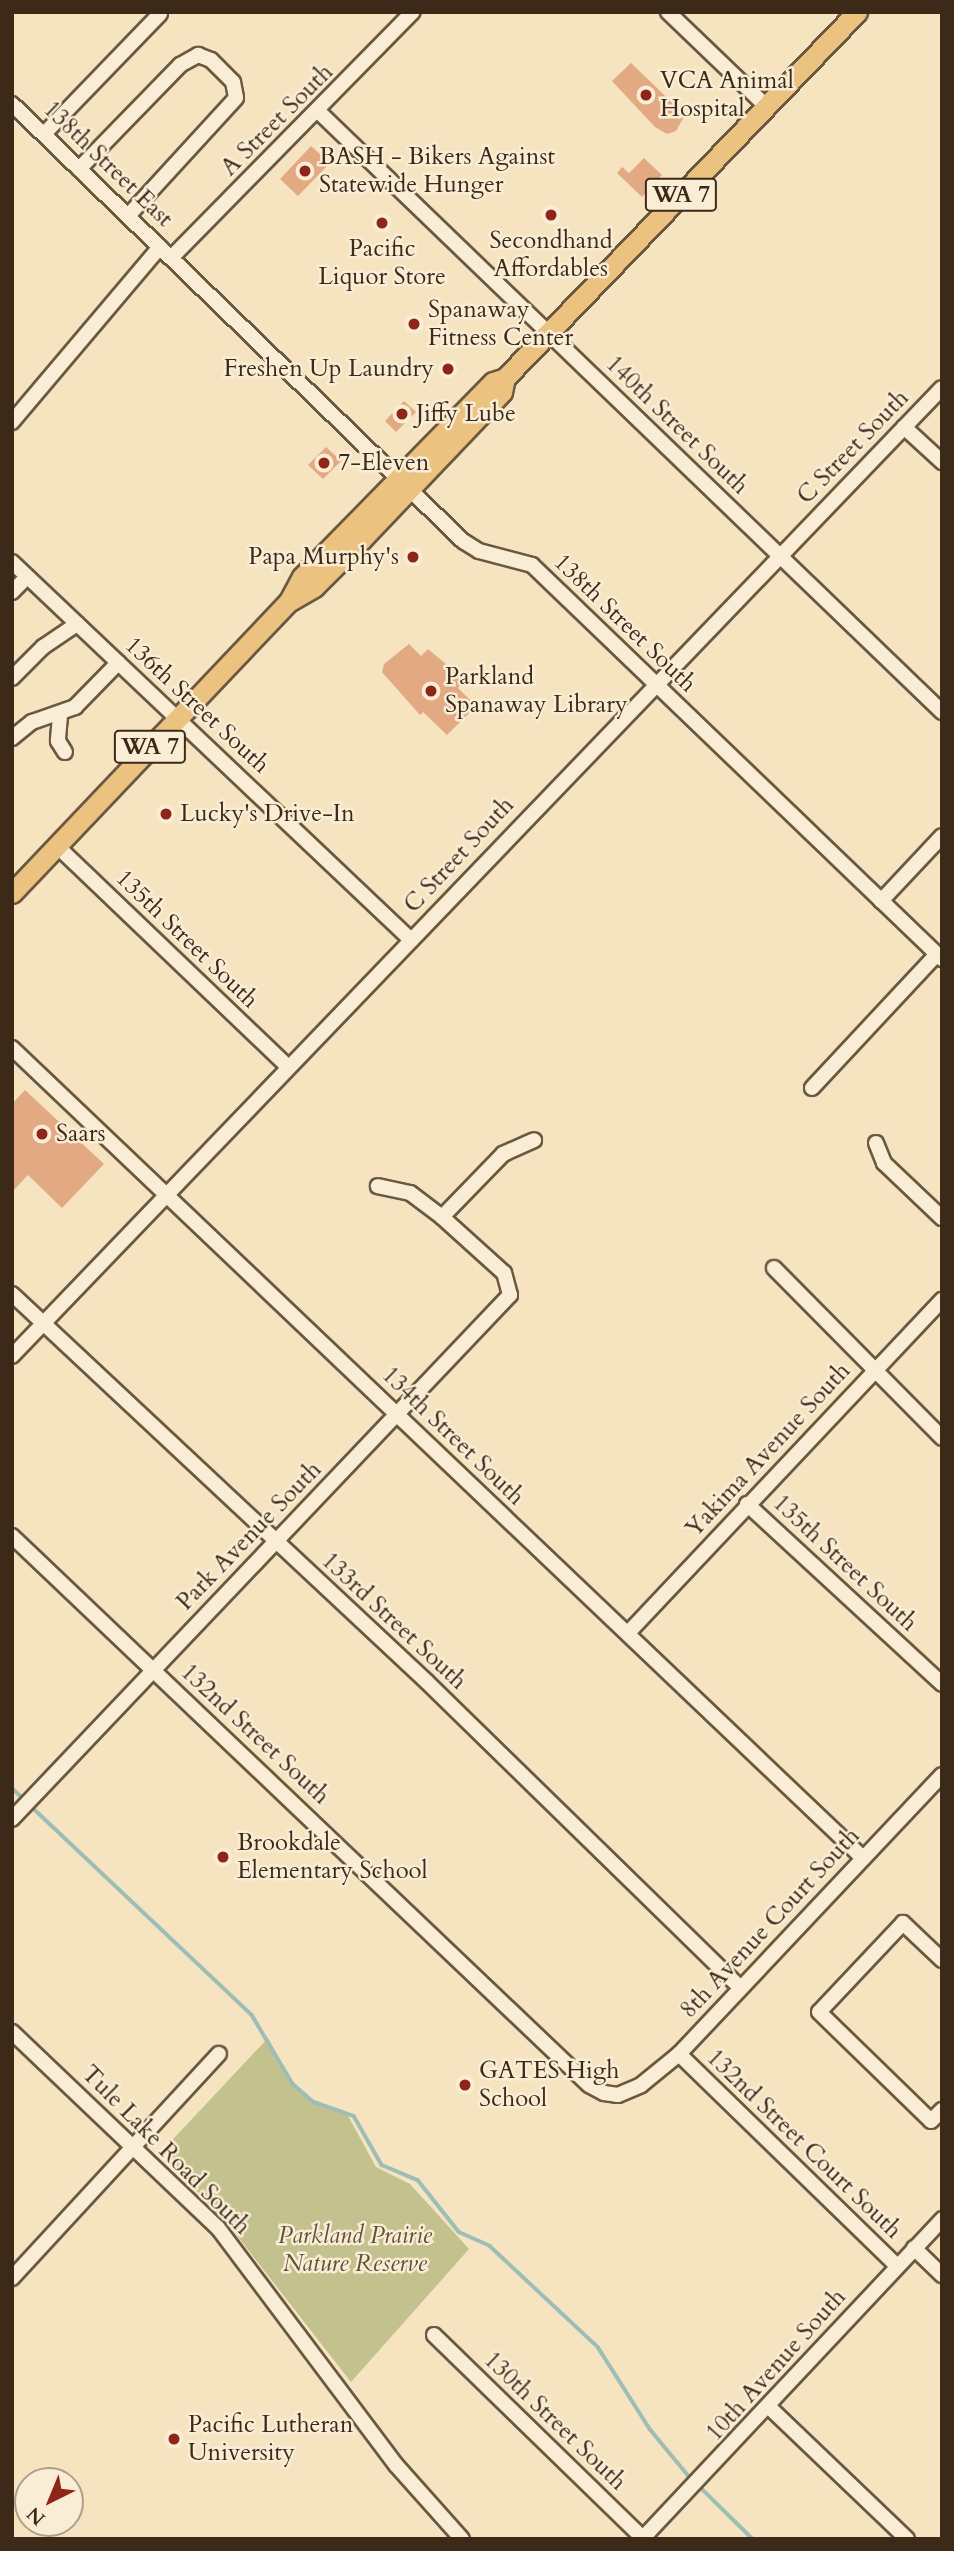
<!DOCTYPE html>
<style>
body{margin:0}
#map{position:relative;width:954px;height:2551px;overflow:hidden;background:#f6e3c0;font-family:Cardo,serif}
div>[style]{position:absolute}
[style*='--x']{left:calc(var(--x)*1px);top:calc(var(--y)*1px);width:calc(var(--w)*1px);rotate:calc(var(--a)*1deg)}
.green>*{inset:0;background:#c3c18e}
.stream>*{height:3.5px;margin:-1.75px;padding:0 1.75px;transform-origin:1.75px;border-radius:1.75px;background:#9dbdb7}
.building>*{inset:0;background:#e2a983}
.roads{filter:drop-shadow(2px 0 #6b5841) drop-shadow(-2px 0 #6b5841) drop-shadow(0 2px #6b5841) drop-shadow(0 -2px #6b5841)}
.minor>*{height:14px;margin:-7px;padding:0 7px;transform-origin:7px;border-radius:7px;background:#f9edd6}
.major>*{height:19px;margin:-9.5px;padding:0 9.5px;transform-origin:9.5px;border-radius:9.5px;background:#ebc280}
.dots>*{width:19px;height:19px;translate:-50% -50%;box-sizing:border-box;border:4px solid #f9edd6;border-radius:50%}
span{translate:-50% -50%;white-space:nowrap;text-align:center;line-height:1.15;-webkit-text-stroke:5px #f9edd6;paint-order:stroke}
.shield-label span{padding:2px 5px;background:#f9edd6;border:2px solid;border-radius:5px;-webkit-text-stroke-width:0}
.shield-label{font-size:23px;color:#3d2917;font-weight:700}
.poi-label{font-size:24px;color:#3d2917}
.left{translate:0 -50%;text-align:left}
.right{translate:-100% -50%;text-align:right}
.street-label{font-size:24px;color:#3d2917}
.park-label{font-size:24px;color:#5e4f35;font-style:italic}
.frame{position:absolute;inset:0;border:14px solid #3d2917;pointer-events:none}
.north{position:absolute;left:14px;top:2467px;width:70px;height:70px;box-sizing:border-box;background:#f9edd6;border:2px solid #ae9f8a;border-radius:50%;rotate:223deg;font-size:19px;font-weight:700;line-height:28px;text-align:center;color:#3d2917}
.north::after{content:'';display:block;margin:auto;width:24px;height:32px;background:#8f2418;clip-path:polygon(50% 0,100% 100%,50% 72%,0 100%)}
</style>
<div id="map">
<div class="green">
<div style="clip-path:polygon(268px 2038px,293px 2084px,314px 2102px,347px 2114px,376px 2167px,410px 2184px,469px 2249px,351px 2382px,231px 2228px,161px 2152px)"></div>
</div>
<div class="stream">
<div style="--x:12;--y:1788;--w:19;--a:43"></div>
<div style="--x:31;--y:1806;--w:304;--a:43.4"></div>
<div style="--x:252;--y:2015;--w:80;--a:59.3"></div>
<div style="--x:293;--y:2084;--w:28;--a:41"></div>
<div style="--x:314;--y:2102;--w:42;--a:19.3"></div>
<div style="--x:354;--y:2116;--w:56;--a:60.3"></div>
<div style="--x:382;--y:2165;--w:39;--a:23"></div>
<div style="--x:418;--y:2180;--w:66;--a:51.7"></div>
<div style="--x:459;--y:2232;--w:34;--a:24"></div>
<div style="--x:490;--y:2246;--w:148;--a:43.1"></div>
<div style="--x:598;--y:2347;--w:97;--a:57.6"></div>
<div style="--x:650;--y:2429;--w:66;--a:50.5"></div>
<div style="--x:698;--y:2485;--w:77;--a:44.5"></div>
</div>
<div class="building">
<div style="clip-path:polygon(631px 63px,685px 115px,676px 131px,667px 134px,655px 127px,612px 81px)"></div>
<div style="clip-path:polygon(311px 146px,330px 163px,298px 196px,280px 179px)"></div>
<div style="clip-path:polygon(644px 158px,662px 175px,642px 197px,617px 173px,622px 167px,629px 173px)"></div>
<div style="clip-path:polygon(404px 401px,416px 412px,396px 432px,385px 421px)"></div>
<div style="clip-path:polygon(326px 447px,341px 461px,323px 479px,308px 465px)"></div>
<div style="clip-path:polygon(409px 644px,421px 656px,428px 649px,465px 680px,458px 688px,476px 706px,447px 735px,423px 712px,420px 715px,382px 672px,384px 664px)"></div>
<div style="clip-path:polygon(25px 1090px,104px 1164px,62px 1208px,28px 1175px,12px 1192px,12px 1104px)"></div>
</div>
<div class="roads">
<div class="minor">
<div style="--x:668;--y:12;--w:134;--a:43.8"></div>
<div style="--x:12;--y:104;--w:628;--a:44.1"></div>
<div style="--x:463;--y:541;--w:19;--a:32"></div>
<div style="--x:479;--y:551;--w:55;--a:14.8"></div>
<div style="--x:532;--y:565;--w:569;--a:43.86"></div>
<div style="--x:319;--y:112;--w:865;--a:43.92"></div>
<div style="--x:44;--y:134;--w:167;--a:-46"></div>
<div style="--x:79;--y:169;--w:145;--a:-45.8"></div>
<div style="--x:180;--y:65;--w:21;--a:-29"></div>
<div style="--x:198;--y:55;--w:14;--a:21"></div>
<div style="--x:211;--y:60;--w:31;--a:45"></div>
<div style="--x:233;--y:82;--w:16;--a:79"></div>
<div style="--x:236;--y:98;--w:160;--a:132.5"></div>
<div style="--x:171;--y:258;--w:345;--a:-45.5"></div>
<div style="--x:12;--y:422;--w:229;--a:-49.8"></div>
<div style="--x:904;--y:427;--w:52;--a:42.6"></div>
<div style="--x:12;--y:562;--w:550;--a:43.45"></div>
<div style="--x:12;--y:592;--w:21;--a:-45"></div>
<div style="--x:12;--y:678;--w:44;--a:-45"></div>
<div style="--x:43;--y:647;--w:41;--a:-34.1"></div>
<div style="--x:60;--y:716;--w:25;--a:95"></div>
<div style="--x:58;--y:741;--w:13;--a:58"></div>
<div style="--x:12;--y:738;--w:26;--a:-39"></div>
<div style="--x:32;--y:722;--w:46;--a:-19.2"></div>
<div style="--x:75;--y:707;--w:62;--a:-45.7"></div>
<div style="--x:57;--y:846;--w:317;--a:43.7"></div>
<div style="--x:881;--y:901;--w:89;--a:-46.8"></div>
<div style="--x:12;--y:1048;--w:1175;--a:43.59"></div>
<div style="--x:812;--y:1088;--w:183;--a:-47"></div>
<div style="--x:876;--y:1143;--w:22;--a:68"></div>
<div style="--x:884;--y:1163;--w:80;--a:43.5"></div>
<div style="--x:442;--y:1217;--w:88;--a:-45.9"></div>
<div style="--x:503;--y:1154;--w:34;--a:-24"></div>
<div style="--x:774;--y:1268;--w:239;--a:45.3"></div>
<div style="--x:12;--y:1294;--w:568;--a:43.07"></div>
<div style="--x:427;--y:1682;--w:437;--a:44.3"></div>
<div style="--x:12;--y:1356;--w:1342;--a:-46.15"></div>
<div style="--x:747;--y:1504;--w:265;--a:42.7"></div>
<div style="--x:12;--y:1536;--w:796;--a:43.58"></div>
<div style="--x:589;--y:2085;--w:17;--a:28"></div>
<div style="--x:604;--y:2093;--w:14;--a:8"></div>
<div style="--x:618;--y:2095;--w:25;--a:-23"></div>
<div style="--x:641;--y:2085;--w:49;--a:-39.2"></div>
<div style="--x:679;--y:2054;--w:383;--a:-46.7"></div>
<div style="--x:628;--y:1633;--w:458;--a:-46.7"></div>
<div style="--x:12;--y:1819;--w:723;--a:-46.46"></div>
<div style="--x:510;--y:1295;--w:23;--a:-105"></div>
<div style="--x:504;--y:1273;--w:84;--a:-137.9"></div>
<div style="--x:442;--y:1217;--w:40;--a:-143"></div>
<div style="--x:410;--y:1193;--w:33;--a:-168"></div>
<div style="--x:942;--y:1960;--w:54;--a:-136.5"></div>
<div style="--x:903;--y:1923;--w:122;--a:133.3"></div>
<div style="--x:819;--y:2012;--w:156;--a:44.2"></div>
<div style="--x:931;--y:2121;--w:16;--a:-45"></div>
<div style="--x:12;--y:2032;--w:284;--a:43.6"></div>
<div style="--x:218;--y:2228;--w:296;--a:53.1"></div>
<div style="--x:396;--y:2465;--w:99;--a:48.3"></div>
<div style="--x:679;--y:2054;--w:304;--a:44.2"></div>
<div style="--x:914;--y:2248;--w:39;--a:44"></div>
<div style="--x:12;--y:2278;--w:305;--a:-47.3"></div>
<div style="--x:434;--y:2335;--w:293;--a:44.2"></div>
<div style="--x:769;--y:2407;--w:191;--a:43.7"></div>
<div style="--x:642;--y:2539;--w:439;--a:-46.8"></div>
</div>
<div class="major">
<div style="--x:290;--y:601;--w:28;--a:-30"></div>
<div style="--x:314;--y:587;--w:68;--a:-45"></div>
<div style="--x:362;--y:539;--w:203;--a:-46.4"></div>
<div style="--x:502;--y:392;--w:14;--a:-78"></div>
<div style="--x:12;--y:893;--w:402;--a:-46.5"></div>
<div style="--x:289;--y:601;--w:27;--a:-62"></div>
<div style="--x:302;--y:577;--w:273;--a:-45.6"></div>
<div style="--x:493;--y:382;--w:13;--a:-18"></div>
<div style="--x:505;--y:378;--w:508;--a:-46.12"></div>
</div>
</div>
<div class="dots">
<div style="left:646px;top:95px;background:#8f2418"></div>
<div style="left:305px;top:171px;background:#8f2418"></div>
<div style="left:551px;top:215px;background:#8f2418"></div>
<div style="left:382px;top:223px;background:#8f2418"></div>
<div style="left:414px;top:324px;background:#8f2418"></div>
<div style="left:448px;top:369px;background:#8f2418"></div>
<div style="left:402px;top:414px;background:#8f2418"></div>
<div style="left:324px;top:463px;background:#8f2418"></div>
<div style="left:413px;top:557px;background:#8f2418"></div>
<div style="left:431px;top:691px;background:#8f2418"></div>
<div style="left:166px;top:814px;background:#8f2418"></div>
<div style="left:42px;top:1134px;background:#8f2418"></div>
<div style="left:223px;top:1857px;background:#8f2418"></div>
<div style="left:465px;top:2085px;background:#8f2418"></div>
<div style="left:174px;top:2439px;background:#8f2418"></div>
</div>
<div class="shield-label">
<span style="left:681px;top:195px">WA 7</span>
<span style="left:150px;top:747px">WA 7</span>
</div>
<div class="poi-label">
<span class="left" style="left:660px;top:95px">VCA Animal<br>Hospital</span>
<span class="left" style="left:319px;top:171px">BASH - Bikers Against<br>Statewide Hunger</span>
<span style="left:551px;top:255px">Secondhand<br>Affordables</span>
<span style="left:382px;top:263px">Pacific<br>Liquor Store</span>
<span class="left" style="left:428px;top:324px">Spanaway<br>Fitness Center</span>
<span class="right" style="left:434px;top:369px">Freshen Up Laundry</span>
<span class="left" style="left:416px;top:414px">Jiffy Lube</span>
<span class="left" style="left:338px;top:463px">7-Eleven</span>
<span class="right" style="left:399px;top:557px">Papa Murphy's</span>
<span class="left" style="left:445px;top:691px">Parkland<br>Spanaway Library</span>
<span class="left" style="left:180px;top:814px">Lucky's Drive-In</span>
<span class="left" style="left:56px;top:1134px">Saars</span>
<span class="left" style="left:237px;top:1857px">Brookdale<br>Elementary School</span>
<span class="left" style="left:479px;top:2085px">GATES High<br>School</span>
<span class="left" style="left:188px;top:2439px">Pacific Lutheran<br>University</span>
</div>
<div class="street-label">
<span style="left:277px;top:120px;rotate:-45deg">A Street South</span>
<span style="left:108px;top:164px;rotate:44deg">138th Street East</span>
<span style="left:677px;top:425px;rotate:44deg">140th Street South</span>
<span style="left:853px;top:447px;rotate:-46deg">C Street South</span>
<span style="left:625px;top:623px;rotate:44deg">138th Street South</span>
<span style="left:197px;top:705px;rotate:43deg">136th Street South</span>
<span style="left:459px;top:855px;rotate:-47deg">C Street South</span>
<span style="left:187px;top:939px;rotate:44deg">135th Street South</span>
<span style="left:453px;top:1436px;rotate:44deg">134th Street South</span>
<span style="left:768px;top:1450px;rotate:-47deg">Yakima Avenue South</span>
<span style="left:249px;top:1536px;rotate:-46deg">Park Avenue South</span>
<span style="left:845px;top:1563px;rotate:43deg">135th Street South</span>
<span style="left:394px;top:1621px;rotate:43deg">133rd Street South</span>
<span style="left:255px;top:1734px;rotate:43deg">132nd Street South</span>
<span style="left:770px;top:1923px;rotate:-47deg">8th Avenue Court South</span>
<span style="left:804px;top:2144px;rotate:44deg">132nd Street Court South</span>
<span style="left:166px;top:2150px;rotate:45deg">Tule Lake Road South</span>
<span style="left:776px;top:2365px;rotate:-48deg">10th Avenue South</span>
<span style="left:555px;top:2421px;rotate:44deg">130th Street South</span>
</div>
<div class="park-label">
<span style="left:355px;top:2250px">Parkland Prairie<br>Nature Reserve</span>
</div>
<div class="frame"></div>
<div class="north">N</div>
</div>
